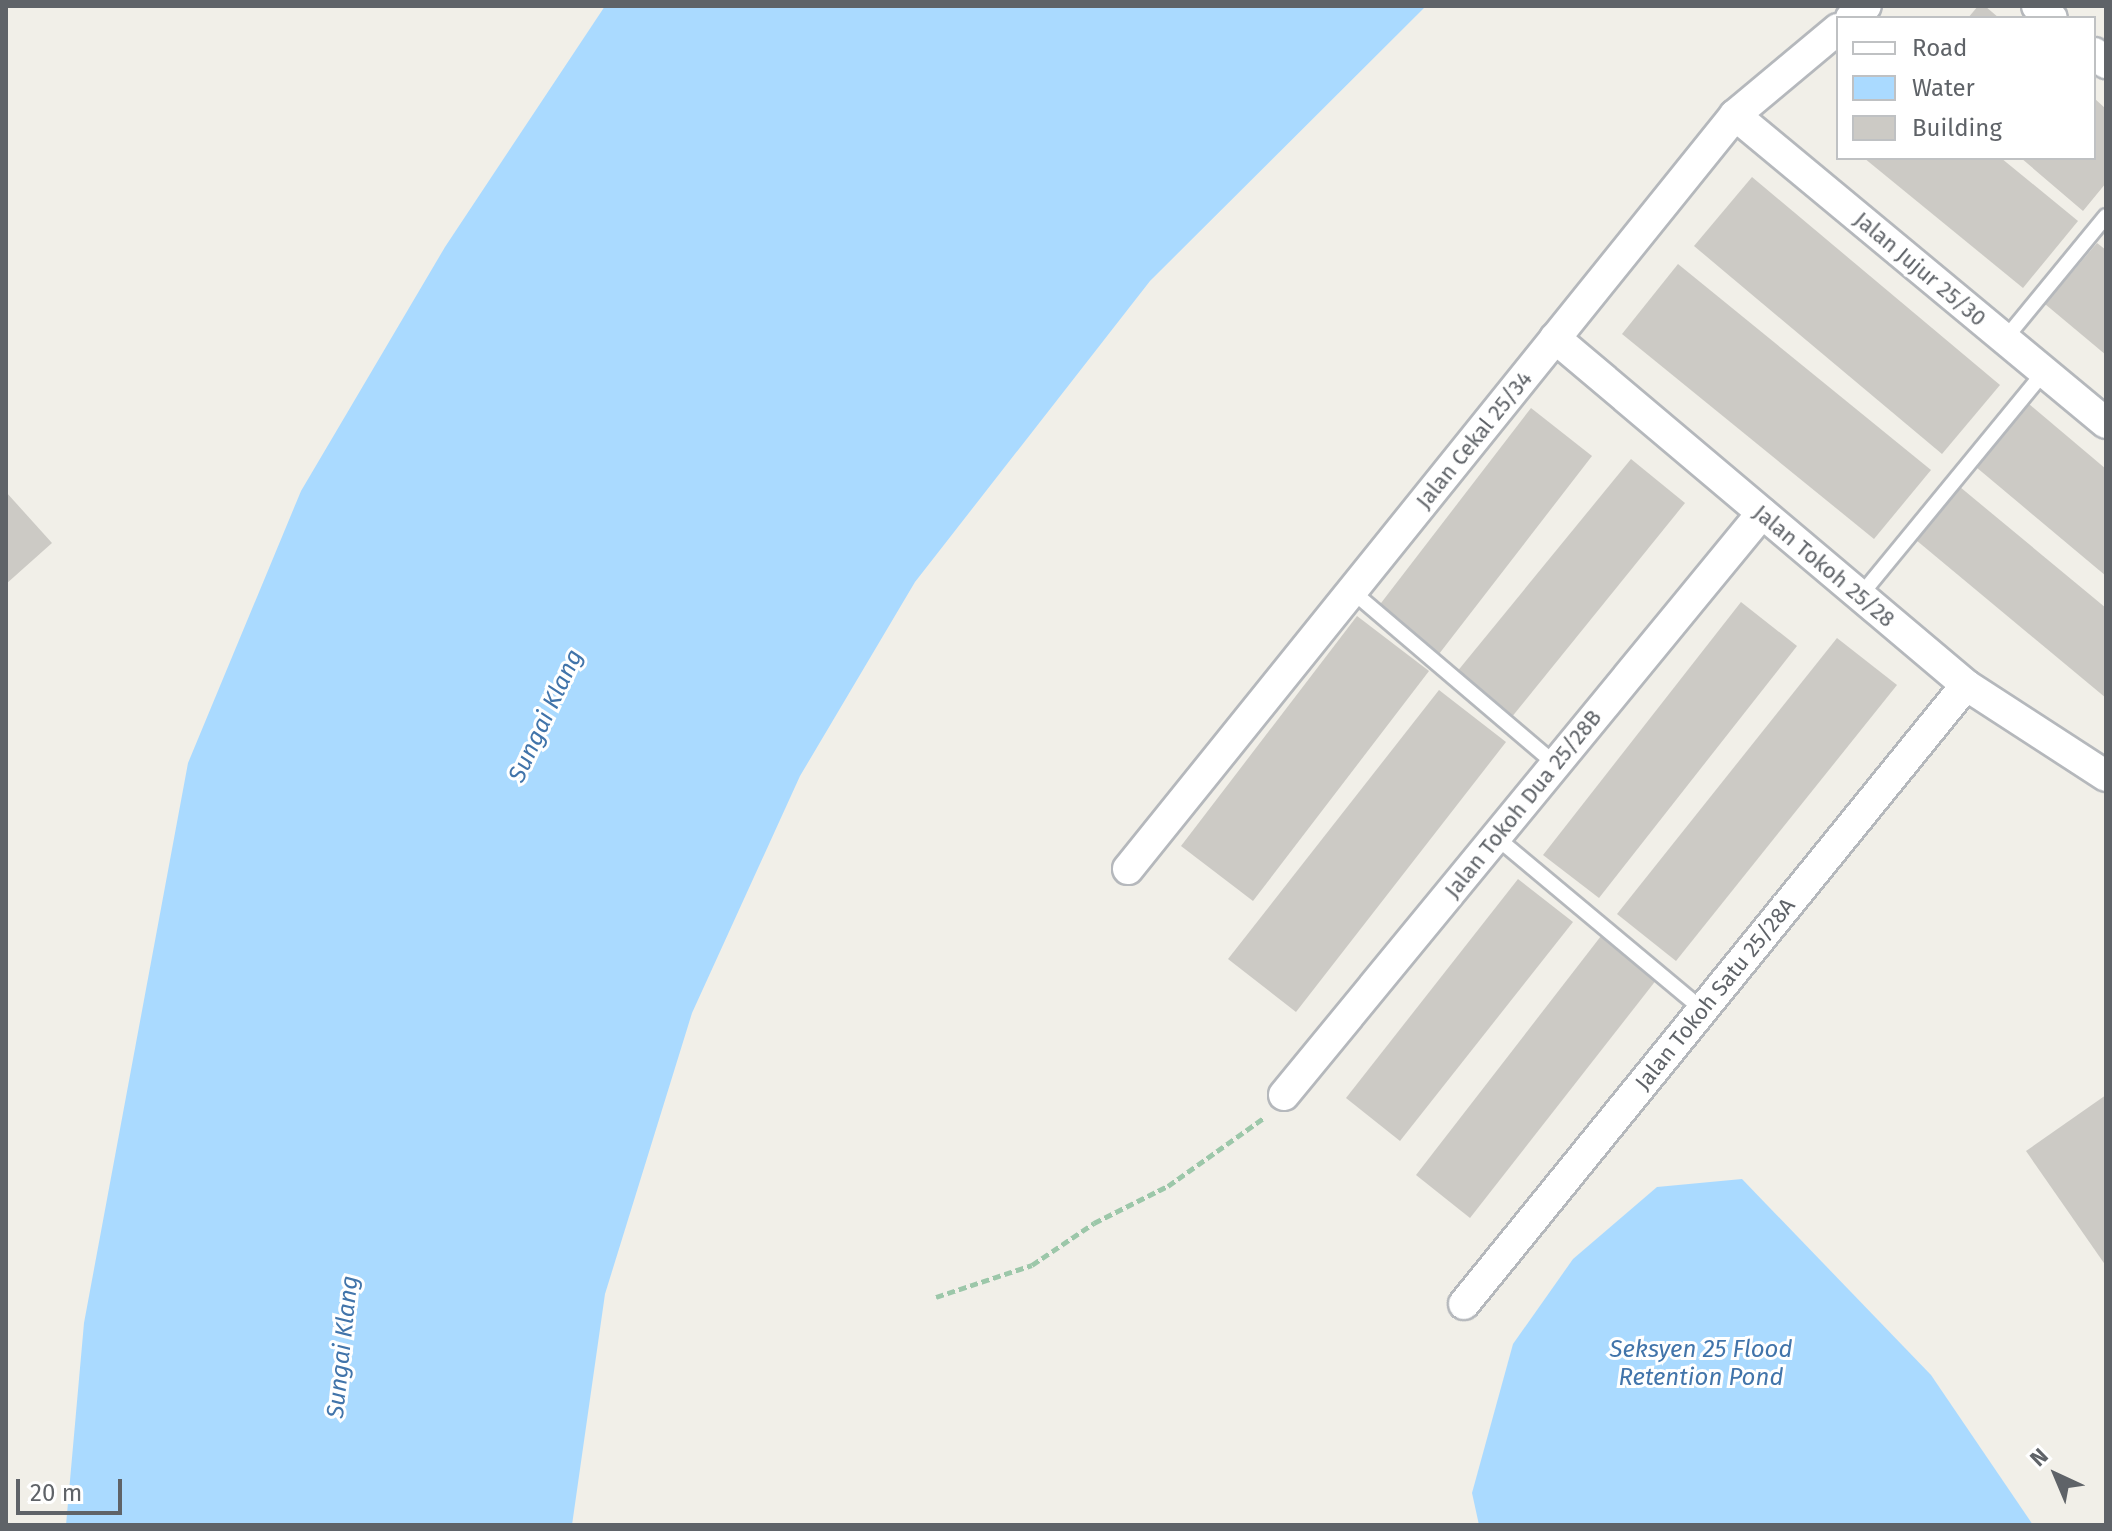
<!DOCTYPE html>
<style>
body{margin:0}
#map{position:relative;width:2112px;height:1531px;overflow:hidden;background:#f1efe8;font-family:"Fira Sans",sans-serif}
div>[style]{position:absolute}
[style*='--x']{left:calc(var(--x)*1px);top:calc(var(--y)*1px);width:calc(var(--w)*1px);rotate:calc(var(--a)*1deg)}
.water>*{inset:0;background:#aadaff}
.building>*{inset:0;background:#cccac5}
.path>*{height:5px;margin-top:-2.5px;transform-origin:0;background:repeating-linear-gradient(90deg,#9cc7a9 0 8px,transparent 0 12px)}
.roads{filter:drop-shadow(2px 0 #b5b8bc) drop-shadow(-2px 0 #b5b8bc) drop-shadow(0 2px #b5b8bc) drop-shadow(0 -2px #b5b8bc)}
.lane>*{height:14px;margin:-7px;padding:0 7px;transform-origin:7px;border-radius:7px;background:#fff}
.street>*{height:30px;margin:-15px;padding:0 15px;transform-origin:15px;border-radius:15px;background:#fff}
span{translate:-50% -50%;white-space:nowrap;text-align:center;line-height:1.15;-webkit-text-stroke:6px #fff;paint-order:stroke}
.street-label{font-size:22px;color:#5f6368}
.water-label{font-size:24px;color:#4174aa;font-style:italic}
.frame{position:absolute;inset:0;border:8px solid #5f6368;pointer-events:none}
.legend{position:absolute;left:1836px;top:16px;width:260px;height:144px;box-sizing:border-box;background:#fff;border:2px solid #bfc1c3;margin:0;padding:10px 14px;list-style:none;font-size:24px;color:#5f6368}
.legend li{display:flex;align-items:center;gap:16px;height:40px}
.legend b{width:40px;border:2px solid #bfc1c3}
.north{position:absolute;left:2016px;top:1435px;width:80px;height:80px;-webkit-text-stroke:6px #fff;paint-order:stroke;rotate:316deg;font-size:22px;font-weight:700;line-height:32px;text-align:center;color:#5f6368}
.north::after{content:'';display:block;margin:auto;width:28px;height:36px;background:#5f6368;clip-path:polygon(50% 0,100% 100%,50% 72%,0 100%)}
.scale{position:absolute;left:16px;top:1479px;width:106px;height:36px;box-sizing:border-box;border:4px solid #5f6368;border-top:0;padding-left:10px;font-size:24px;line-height:28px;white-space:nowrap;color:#5f6368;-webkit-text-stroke:6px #fff;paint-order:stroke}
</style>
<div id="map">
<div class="water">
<div style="clip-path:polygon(605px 6px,1426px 6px,1150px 281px,915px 582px,800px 776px,692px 1013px,605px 1294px,572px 1525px,66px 1525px,84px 1323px,188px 763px,301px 491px,445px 247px)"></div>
<div style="clip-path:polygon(1742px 1179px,1931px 1375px,2033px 1525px,1479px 1525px,1472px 1493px,1513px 1344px,1573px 1259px,1657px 1187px)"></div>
</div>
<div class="building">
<div style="clip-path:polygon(1978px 6px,1985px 6px,1999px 18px,1968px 18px)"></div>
<div style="clip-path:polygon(2094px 98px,2106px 109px,2106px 183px,2083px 211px,2021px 158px,2094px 158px)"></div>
<div style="clip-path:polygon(1864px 158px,2001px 158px,2078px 221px,2023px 288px)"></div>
<div style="clip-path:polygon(1752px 177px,2000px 385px,1942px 454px,1694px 246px)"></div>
<div style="clip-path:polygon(2097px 243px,2106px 250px,2106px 355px,2045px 304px)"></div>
<div style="clip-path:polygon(1678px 264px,1931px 470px,1874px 539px,1622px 334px)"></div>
<div style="clip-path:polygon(2029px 404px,2106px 469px,2106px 576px,1976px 467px)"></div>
<div style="clip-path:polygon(1531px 408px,1592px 456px,1439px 654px,1378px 607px)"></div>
<div style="clip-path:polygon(1631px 459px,1685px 503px,1511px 718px,1456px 673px)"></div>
<div style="clip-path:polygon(1960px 487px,2106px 608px,2106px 698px,1916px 540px)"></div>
<div style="clip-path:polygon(6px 492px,52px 543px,6px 584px)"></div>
<div style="clip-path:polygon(1741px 602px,1797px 646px,1599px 898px,1543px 855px)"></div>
<div style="clip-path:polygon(1357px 616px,1429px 671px,1253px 901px,1181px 846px)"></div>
<div style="clip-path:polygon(1837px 638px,1897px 685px,1676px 961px,1617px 914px)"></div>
<div style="clip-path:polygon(1439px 690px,1506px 742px,1296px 1012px,1228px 959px)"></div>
<div style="clip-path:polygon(1518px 879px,1573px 922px,1400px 1141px,1346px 1098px)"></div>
<div style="clip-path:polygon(1601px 936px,1657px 979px,1470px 1218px,1416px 1175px)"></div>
<div style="clip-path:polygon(2106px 1095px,2106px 1266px,2026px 1151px)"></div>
</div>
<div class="path">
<div style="--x:936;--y:1297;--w:101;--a:-18.4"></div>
<div style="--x:1032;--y:1265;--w:75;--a:-34.1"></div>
<div style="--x:1094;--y:1223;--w:83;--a:-26.6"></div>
<div style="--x:1168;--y:1186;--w:119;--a:-35.4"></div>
</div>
<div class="roads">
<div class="lane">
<div style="--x:2005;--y:339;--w:159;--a:-50.6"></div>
<div style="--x:1352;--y:591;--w:267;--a:40.4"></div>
<div style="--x:1860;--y:596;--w:290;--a:-50.6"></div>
<div style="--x:1496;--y:837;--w:268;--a:39.9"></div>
</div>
<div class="street">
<div style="--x:2037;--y:6;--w:19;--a:39"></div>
<div style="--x:1851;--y:18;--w:19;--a:-39"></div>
<div style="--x:2094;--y:53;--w:16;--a:40"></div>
<div style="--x:1735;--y:115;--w:482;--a:39.7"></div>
<div style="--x:1555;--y:338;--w:538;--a:40.17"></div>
<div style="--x:1966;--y:685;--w:167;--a:33"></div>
<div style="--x:1128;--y:869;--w:968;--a:-51.16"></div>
<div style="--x:1735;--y:115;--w:134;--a:-39.9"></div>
<div style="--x:1284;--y:1095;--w:753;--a:-50.6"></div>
<div style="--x:1464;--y:1304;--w:797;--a:-50.96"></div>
</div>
</div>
<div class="street-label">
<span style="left:1920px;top:269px;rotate:40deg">Jalan Jujur 25/30</span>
<span style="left:1474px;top:440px;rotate:-51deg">Jalan Cekal 25/34</span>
<span style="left:1824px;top:566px;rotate:40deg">Jalan Tokoh 25/28</span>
<span style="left:1523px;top:804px;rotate:-51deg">Jalan Tokoh Dua 25/28B</span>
<span style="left:1715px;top:994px;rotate:-51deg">Jalan Tokoh Satu 25/28A</span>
</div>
<div class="water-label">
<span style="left:546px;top:716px;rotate:-65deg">Sungai Klang</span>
<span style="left:343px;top:1347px;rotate:-84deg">Sungai Klang</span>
<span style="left:1701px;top:1364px">Seksyen 25 Flood<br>Retention Pond</span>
</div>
<div class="frame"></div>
<ul class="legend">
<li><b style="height:10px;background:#fff"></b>Road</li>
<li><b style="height:22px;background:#aadaff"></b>Water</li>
<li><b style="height:22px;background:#cccac5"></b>Building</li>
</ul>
<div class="north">N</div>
<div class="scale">20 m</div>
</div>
